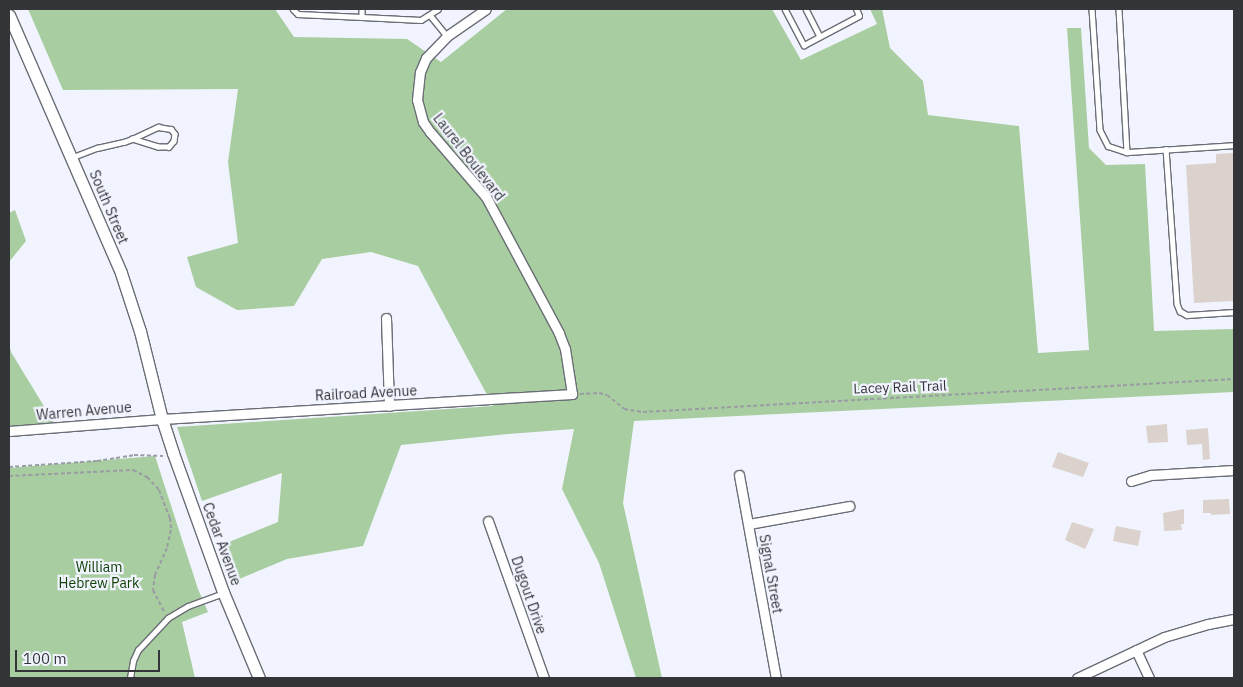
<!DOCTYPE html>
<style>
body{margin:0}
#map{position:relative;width:1243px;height:687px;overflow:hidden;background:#f1f4fe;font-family:"IBM Plex Sans",sans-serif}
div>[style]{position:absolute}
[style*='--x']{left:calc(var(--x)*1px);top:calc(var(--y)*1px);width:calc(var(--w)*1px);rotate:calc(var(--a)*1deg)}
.green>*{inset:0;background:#a8cda0}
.building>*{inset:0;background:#dbd1cd}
.path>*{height:2px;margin-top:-1px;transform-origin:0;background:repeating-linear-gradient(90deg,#9a9ca3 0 4px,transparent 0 6.5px)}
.roads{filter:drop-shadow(1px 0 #6a6d75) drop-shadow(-1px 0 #6a6d75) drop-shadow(0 1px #6a6d75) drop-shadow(0 -1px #6a6d75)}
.service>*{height:4.5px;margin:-2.25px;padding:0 2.25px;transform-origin:2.25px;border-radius:2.25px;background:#fff}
.minor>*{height:9px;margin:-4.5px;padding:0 4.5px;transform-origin:4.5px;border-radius:4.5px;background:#fff}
.tertiary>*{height:11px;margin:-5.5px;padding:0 5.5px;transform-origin:5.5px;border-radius:5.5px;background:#fff}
span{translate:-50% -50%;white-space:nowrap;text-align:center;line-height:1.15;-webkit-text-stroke:4.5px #f1f4fe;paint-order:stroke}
.street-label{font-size:14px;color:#343539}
.park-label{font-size:14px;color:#114106}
.frame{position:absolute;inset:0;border:10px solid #343539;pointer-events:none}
.scale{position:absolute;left:15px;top:650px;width:145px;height:22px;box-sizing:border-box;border:2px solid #343539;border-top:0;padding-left:6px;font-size:15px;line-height:18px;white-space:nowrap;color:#343539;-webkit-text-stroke:4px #f1f4fe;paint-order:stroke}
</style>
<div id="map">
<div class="green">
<div style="clip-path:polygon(28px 9px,275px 9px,294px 37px,407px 39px,441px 62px,507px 9px,772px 9px,801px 60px,877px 24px,870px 9px,882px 9px,890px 48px,923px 81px,928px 115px,1019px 126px,1038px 353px,1089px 350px,1067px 28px,1081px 28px,1089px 148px,1106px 165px,1145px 164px,1154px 331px,1234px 329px,1234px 392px,634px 421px,623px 503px,662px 678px,636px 678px,599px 563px,562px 489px,574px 429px,508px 434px,401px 445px,363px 546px,287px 559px,232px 582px,219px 546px,278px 522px,282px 473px,202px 501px,177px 427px,493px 406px,418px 266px,371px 252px,322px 259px,294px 306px,237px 310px,196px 287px,187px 257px,238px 243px,228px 162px,238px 89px,63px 90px)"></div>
<div style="clip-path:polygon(15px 210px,26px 241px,9px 262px,9px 213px)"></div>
<div style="clip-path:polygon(9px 343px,11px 352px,59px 431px,9px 434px)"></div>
<div style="clip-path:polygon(155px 456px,198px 589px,208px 612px,182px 622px,195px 678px,9px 678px,9px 468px)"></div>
</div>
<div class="building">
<div style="clip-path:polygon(1234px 153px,1234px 301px,1194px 303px,1186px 165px,1216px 163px,1216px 154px)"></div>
<div style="clip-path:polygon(1167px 424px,1168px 442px,1148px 443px,1146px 426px)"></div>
<div style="clip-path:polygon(1208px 428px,1210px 459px,1203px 460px,1202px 444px,1187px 445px,1186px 430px)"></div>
<div style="clip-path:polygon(1058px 452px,1089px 463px,1083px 477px,1052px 467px)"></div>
<div style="clip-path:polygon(1229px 499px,1230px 514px,1211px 515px,1211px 513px,1203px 513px,1203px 500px)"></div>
<div style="clip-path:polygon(1184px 509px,1184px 524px,1181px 524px,1182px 530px,1164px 531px,1163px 513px)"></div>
<div style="clip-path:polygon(1072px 522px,1094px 529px,1085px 549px,1065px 540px)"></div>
<div style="clip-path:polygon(1116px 526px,1141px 531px,1138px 546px,1113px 541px)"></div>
</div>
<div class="path">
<div style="--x:580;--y:394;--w:19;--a:-3"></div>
<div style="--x:599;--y:393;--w:8;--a:14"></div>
<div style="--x:607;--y:395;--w:22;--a:39"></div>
<div style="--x:624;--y:409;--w:19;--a:9"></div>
<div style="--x:643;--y:412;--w:592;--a:-3.2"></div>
<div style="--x:9;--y:467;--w:88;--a:-3.9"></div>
<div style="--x:97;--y:461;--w:37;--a:-9"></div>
<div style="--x:134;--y:455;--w:29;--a:2"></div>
<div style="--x:9;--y:476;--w:124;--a:-2.8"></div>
<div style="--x:133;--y:470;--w:16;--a:27"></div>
<div style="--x:147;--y:477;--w:18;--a:47"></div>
<div style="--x:159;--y:490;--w:30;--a:69"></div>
<div style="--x:170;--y:518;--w:12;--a:85"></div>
<div style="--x:171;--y:530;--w:18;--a:103"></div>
<div style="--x:167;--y:548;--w:30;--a:114"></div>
<div style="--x:155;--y:575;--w:15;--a:98"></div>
<div style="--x:153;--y:590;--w:25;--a:63"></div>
</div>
<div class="roads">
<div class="service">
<div style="--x:293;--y:9;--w:7;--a:45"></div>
<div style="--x:298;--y:14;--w:64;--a:2.7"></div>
<div style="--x:362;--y:9;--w:8;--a:90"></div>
<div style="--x:362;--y:17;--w:59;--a:2.9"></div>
<div style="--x:421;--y:20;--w:20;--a:-33"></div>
<div style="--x:785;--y:9;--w:41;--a:62.2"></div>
<div style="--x:804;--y:45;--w:62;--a:-27.8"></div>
<div style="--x:859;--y:16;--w:8;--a:-113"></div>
<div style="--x:806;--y:9;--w:30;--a:63"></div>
<div style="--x:1092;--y:9;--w:121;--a:86.2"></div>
<div style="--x:1100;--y:130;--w:18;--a:63"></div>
<div style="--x:1108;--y:146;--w:20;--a:18"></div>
<div style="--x:1127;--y:152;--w:107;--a:-3.7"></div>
<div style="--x:1119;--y:9;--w:143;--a:86.8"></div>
<div style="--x:430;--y:15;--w:27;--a:51"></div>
<div style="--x:1166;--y:149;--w:155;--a:85.9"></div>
<div style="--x:1177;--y:304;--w:8;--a:67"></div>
<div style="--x:1180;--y:311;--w:8;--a:30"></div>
<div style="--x:1187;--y:315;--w:47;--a:-3.7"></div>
<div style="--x:73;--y:157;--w:26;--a:-21"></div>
<div style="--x:97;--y:148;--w:28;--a:-13"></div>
<div style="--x:124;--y:142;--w:9;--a:-21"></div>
<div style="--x:132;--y:139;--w:29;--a:-25"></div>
<div style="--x:158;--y:127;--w:13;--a:9"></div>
<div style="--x:171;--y:129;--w:6;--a:51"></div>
<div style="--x:175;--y:134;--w:7;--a:98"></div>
<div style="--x:174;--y:141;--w:8;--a:130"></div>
<div style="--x:169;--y:147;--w:11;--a:180"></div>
<div style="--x:158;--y:147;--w:27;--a:-163"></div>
<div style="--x:130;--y:678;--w:17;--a:-80"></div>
<div style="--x:133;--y:661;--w:12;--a:-66"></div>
<div style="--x:138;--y:650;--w:44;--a:-46.8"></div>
<div style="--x:168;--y:618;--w:23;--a:-31"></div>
<div style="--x:188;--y:606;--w:37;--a:-20"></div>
</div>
<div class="minor">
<div style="--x:386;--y:318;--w:88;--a:88"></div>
<div style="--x:9;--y:431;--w:153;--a:-4.5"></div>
<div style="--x:162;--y:419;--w:411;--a:-3.5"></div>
<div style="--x:572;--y:394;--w:46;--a:-98.8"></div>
<div style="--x:565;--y:349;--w:17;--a:-111"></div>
<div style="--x:559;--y:333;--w:154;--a:-118.2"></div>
<div style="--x:486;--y:197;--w:86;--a:-130.7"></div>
<div style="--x:430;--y:132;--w:12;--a:-125"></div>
<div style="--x:423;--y:122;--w:23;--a:-105"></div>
<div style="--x:417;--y:100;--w:28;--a:-84"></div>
<div style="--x:420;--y:72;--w:15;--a:-67"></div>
<div style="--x:426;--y:58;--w:30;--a:-46"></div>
<div style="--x:447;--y:36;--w:47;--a:-34.7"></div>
<div style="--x:739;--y:475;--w:206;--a:79.7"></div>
<div style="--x:1131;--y:481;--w:21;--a:-17"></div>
<div style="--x:1151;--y:475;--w:83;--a:-3.4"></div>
<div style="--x:488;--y:521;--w:167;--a:70.4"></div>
<div style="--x:749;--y:524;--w:102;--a:-10.2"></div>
<div style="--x:1136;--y:650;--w:31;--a:65"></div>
<div style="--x:1077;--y:678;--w:96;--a:-25.2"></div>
<div style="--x:1164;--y:637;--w:46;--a:-16.5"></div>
<div style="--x:1208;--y:624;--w:26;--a:-11"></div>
</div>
<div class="tertiary">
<div style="--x:9;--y:15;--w:281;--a:66.5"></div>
<div style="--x:121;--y:273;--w:61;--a:71.9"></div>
<div style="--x:140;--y:331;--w:91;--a:76"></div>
<div style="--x:162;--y:419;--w:36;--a:72"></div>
<div style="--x:173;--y:453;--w:148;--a:70.2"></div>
<div style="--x:223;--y:592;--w:93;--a:67.3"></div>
</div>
</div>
<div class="street-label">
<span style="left:469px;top:157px;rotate:52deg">Laurel Boulevard</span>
<span style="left:109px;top:207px;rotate:67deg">South Street</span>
<span style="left:900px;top:387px;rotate:-2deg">Lacey Rail Trail</span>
<span style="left:366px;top:393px;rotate:-3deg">Railroad Avenue</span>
<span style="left:84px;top:411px;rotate:-5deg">Warren Avenue</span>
<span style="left:222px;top:544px;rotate:70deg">Cedar Avenue</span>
<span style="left:771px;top:574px;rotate:80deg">Signal Street</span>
<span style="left:529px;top:595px;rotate:71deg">Dugout Drive</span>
</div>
<div class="park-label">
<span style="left:99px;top:575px">William<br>Hebrew Park</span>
</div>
<div class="frame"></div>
<div class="scale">100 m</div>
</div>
